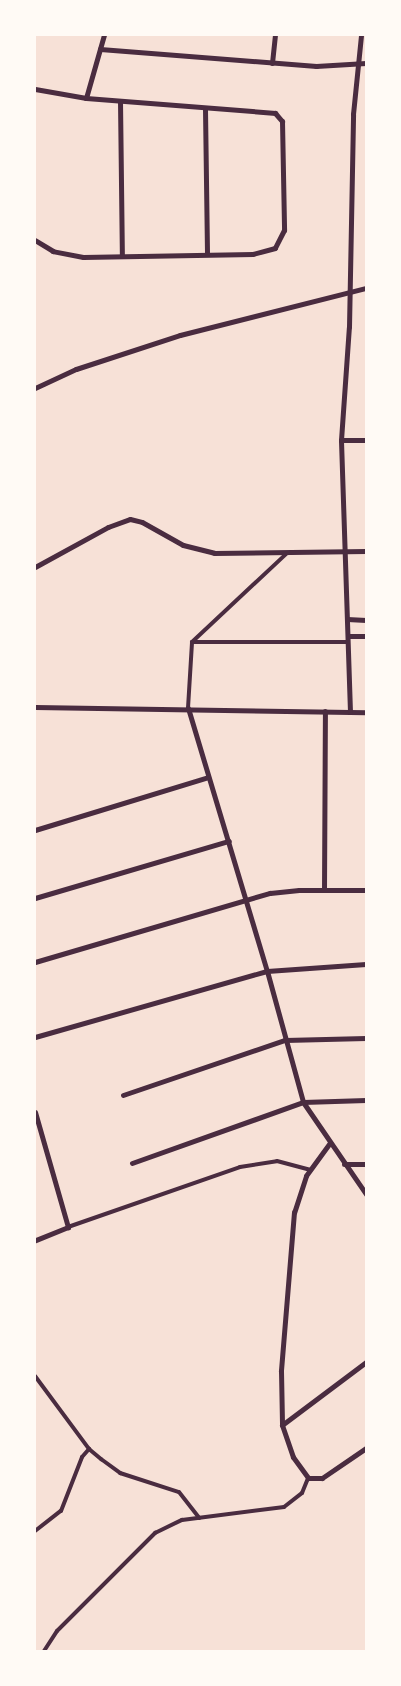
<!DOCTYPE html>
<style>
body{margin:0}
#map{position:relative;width:401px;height:1686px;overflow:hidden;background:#f7e1d7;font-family:Mulish,sans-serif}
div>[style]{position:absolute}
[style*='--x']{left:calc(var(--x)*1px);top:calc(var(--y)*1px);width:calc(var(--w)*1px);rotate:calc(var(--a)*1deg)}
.service>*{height:4px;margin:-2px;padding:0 2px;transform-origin:2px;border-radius:2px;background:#4a2c40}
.minor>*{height:5px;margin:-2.5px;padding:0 2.5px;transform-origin:2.5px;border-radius:2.5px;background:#4a2c40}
span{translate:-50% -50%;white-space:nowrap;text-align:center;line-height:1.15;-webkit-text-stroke:5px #fffaf5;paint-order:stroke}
.frame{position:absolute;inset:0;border:36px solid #fffaf5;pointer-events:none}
</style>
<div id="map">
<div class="service">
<div style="--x:192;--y:642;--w:156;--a:0"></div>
<div style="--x:188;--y:708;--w:66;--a:-86.5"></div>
<div style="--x:192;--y:642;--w:129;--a:-43.1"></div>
<div style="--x:68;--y:1227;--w:182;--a:-19.2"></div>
<div style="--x:240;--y:1167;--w:37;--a:-9"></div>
<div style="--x:277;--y:1161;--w:34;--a:15"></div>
<div style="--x:35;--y:1376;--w:91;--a:53.5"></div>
<div style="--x:89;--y:1449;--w:16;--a:40"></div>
<div style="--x:101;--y:1459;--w:24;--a:36"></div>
<div style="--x:120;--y:1473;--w:62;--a:17.9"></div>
<div style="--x:179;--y:1492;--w:33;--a:52"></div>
<div style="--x:35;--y:1531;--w:33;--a:-38"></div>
<div style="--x:61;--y:1511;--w:58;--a:-68.7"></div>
<div style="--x:82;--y:1457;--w:11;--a:-49"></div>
<div style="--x:44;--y:1651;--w:24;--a:-57"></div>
<div style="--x:57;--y:1631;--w:139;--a:-45"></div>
<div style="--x:155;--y:1533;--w:30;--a:-26"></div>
<div style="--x:182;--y:1520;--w:103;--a:-7.3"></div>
<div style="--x:284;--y:1507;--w:23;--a:-38"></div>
<div style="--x:302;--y:1493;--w:16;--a:-68"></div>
</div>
<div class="minor">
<div style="--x:100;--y:49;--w:217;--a:4.5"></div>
<div style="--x:316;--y:66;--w:50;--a:-3.4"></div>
<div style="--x:272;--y:63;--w:28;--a:-84"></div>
<div style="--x:35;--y:89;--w:52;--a:10"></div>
<div style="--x:86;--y:98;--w:190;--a:4.5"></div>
<div style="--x:275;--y:113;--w:11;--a:49"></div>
<div style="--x:282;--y:121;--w:109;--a:88.9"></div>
<div style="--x:284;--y:230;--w:20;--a:117"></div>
<div style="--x:275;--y:248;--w:23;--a:165"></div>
<div style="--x:253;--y:254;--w:170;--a:179"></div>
<div style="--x:83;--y:257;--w:31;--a:-169"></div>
<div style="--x:53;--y:251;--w:21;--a:-149"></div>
<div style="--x:86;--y:98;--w:66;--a:-74.1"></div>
<div style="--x:120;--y:101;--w:155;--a:89.3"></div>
<div style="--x:205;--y:109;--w:145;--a:89.2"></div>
<div style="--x:35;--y:388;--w:45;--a:-24.9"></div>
<div style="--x:76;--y:369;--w:109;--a:-18.1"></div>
<div style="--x:180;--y:335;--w:192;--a:-14.2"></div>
<div style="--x:341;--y:440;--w:25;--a:0"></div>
<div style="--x:35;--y:567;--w:83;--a:-28.7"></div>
<div style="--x:108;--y:527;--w:23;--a:-20"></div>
<div style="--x:130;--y:519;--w:12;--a:14"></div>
<div style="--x:142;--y:522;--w:47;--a:29.3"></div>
<div style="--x:183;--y:545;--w:32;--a:14"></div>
<div style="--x:214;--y:553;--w:152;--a:-0.8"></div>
<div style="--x:347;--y:619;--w:19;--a:3"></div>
<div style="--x:348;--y:636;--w:18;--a:0"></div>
<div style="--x:35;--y:707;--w:331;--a:0.9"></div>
<div style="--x:188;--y:708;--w:275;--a:73.3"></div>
<div style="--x:267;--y:971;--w:136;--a:74.6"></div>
<div style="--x:303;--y:1102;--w:112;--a:55.6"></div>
<div style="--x:350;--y:712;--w:272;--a:-91.9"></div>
<div style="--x:341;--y:440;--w:113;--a:-86"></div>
<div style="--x:349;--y:327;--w:213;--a:-88.9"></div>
<div style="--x:353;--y:114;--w:79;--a:-84.2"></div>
<div style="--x:35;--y:830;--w:181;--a:-17"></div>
<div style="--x:324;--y:890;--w:179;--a:-89.7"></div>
<div style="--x:35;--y:898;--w:202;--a:-16.4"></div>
<div style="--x:35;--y:962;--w:245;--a:-16.4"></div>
<div style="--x:270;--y:893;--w:29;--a:-6"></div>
<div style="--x:299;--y:890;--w:67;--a:0"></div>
<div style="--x:35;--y:1037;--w:241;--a:-15.9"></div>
<div style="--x:267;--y:971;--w:99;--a:-4"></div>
<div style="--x:123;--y:1095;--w:171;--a:-18.8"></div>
<div style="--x:285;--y:1040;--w:81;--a:-1.4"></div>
<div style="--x:35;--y:1112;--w:120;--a:74"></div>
<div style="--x:68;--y:1227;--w:35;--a:158"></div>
<div style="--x:329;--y:1144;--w:39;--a:126"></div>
<div style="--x:306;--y:1176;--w:38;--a:108"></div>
<div style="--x:294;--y:1212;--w:160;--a:94.7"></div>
<div style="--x:281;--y:1371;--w:54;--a:88.9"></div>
<div style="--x:282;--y:1425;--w:34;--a:71"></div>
<div style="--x:293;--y:1457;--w:26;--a:54"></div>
<div style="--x:308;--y:1478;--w:14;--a:0"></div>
<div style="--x:322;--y:1478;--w:53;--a:-34.3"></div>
<div style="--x:132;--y:1163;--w:182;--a:-19.6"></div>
<div style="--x:303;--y:1102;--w:63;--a:-1.8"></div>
<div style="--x:344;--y:1164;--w:22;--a:0"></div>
<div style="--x:282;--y:1425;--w:105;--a:-36.9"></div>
</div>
<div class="frame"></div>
</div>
